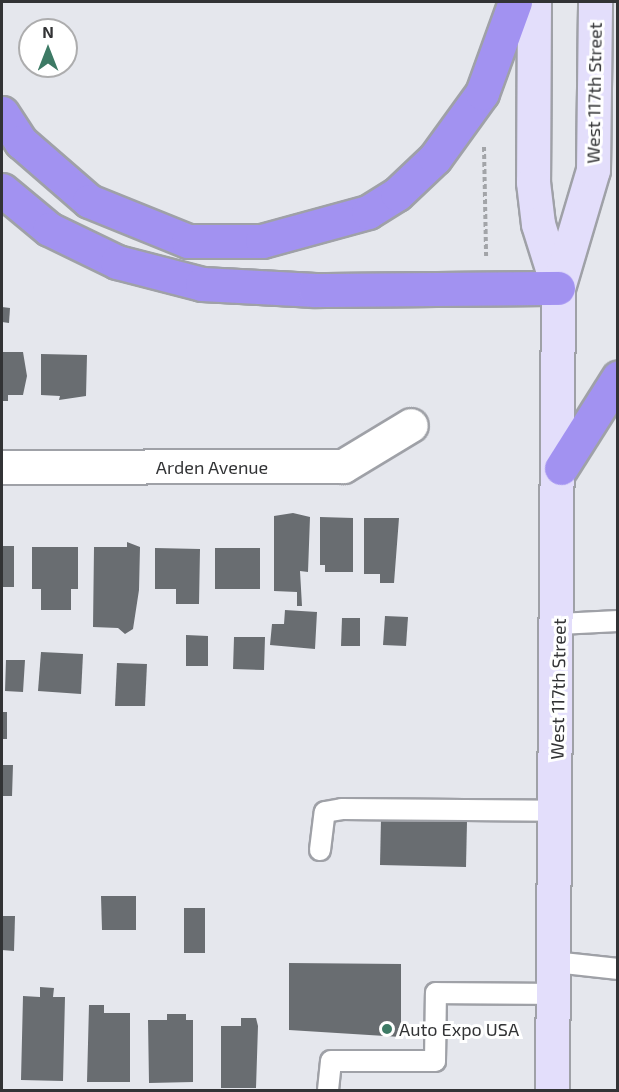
<!DOCTYPE html>
<style>
body{margin:0}
#map{position:relative;width:619px;height:1092px;overflow:hidden;background:#e5e7ed;font-family:"Exo 2",sans-serif}
div>[style]{position:absolute}
[style*='--x']{left:calc(var(--x)*1px);top:calc(var(--y)*1px);width:calc(var(--w)*1px);rotate:calc(var(--a)*1deg)}
.building>*{inset:0;background:#696d71}
.path>*{height:4px;margin-top:-2px;transform-origin:0;background:repeating-linear-gradient(90deg,#a2a4a8 0 4.5px,transparent 0 7.5px)}
.roads{filter:drop-shadow(2px 0 #9fa1a7) drop-shadow(-2px 0 #9fa1a7) drop-shadow(0 2px #9fa1a7) drop-shadow(0 -2px #9fa1a7)}
.lane>*{height:20px;margin:-10px;padding:0 10px;transform-origin:10px;border-radius:10px;background:#fff}
.street>*{height:33px;margin:-16.5px;padding:0 16.5px;transform-origin:16.5px;border-radius:16.5px;background:#fff}
.secondary>*{height:33px;margin:-16.5px;padding:0 16.5px;transform-origin:16.5px;border-radius:16.5px;background:#e3defb}
.highway>*{height:33px;margin:-16.5px;padding:0 16.5px;transform-origin:16.5px;border-radius:16.5px;background:#a292f1}
.dots>*{width:16px;height:16px;translate:-50% -50%;box-sizing:border-box;border:3px solid #fff;border-radius:50%}
span{translate:-50% -50%;white-space:nowrap;text-align:center;line-height:1.15;-webkit-text-stroke:6px #fff;paint-order:stroke}
.street-label{font-size:18px;color:#323335}
.poi-label{font-size:18px;color:#323335}
.left{translate:0 -50%;text-align:left}
.frame{position:absolute;inset:0;border:3px solid #323335;pointer-events:none}
.north{position:absolute;left:18px;top:18px;width:60px;height:60px;box-sizing:border-box;background:#fff;border:2px solid #adadae;border-radius:50%;rotate:0deg;font-size:16px;font-weight:700;line-height:24px;text-align:center;color:#323335}
.north::after{content:'';display:block;margin:auto;width:21px;height:27px;background:#3d7a65;clip-path:polygon(50% 0,100% 100%,50% 72%,0 100%)}
</style>
<div id="map">
<div class="building">
<div style="clip-path:polygon(2px 307px,10px 308px,9px 323px,2px 322px)"></div>
<div style="clip-path:polygon(2px 352px,23px 352px,27px 376px,23px 395px,8px 395px,8px 401px,2px 401px)"></div>
<div style="clip-path:polygon(41px 354px,87px 355px,86px 396px,59px 400px,60px 396px,41px 395px)"></div>
<div style="clip-path:polygon(293px 513px,310px 517px,308px 572px,300px 571px,302px 606px,297px 606px,297px 592px,274px 591px,274px 516px)"></div>
<div style="clip-path:polygon(320px 517px,353px 518px,353px 572px,325px 572px,325px 565px,320px 565px)"></div>
<div style="clip-path:polygon(364px 518px,399px 518px,394px 583px,380px 583px,380px 574px,364px 574px)"></div>
<div style="clip-path:polygon(127px 542px,140px 547px,139px 590px,133px 629px,125px 634px,118px 628px,93px 627px,94px 547px,127px 547px)"></div>
<div style="clip-path:polygon(2px 546px,14px 546px,14px 587px,2px 587px)"></div>
<div style="clip-path:polygon(32px 547px,78px 547px,78px 589px,71px 589px,71px 610px,41px 610px,41px 589px,32px 589px)"></div>
<div style="clip-path:polygon(155px 548px,200px 549px,199px 604px,176px 604px,176px 589px,155px 589px)"></div>
<div style="clip-path:polygon(215px 548px,260px 548px,260px 589px,215px 589px)"></div>
<div style="clip-path:polygon(285px 610px,317px 612px,315px 649px,270px 645px,272px 624px,284px 624px)"></div>
<div style="clip-path:polygon(385px 616px,408px 617px,406px 646px,383px 645px)"></div>
<div style="clip-path:polygon(342px 618px,360px 618px,360px 646px,341px 646px)"></div>
<div style="clip-path:polygon(186px 635px,208px 636px,208px 666px,186px 666px)"></div>
<div style="clip-path:polygon(234px 637px,265px 637px,264px 670px,233px 669px)"></div>
<div style="clip-path:polygon(41px 652px,83px 654px,81px 694px,38px 691px)"></div>
<div style="clip-path:polygon(6px 660px,25px 660px,23px 692px,5px 691px)"></div>
<div style="clip-path:polygon(117px 663px,147px 664px,145px 706px,115px 706px)"></div>
<div style="clip-path:polygon(2px 712px,7px 712px,7px 739px,2px 739px)"></div>
<div style="clip-path:polygon(2px 765px,13px 765px,12px 796px,2px 796px)"></div>
<div style="clip-path:polygon(381px 819px,467px 821px,466px 867px,380px 865px)"></div>
<div style="clip-path:polygon(101px 896px,136px 896px,136px 930px,102px 930px)"></div>
<div style="clip-path:polygon(184px 908px,205px 908px,205px 953px,184px 953px)"></div>
<div style="clip-path:polygon(2px 916px,15px 916px,14px 951px,2px 950px)"></div>
<div style="clip-path:polygon(289px 963px,401px 964px,401px 1037px,289px 1030px)"></div>
<div style="clip-path:polygon(40px 987px,54px 988px,53px 997px,65px 997px,63px 1081px,21px 1080px,23px 996px,40px 997px)"></div>
<div style="clip-path:polygon(89px 1005px,104px 1005px,104px 1013px,130px 1013px,130px 1082px,87px 1082px)"></div>
<div style="clip-path:polygon(167px 1014px,186px 1014px,186px 1020px,193px 1020px,193px 1082px,149px 1083px,148px 1020px,167px 1020px)"></div>
<div style="clip-path:polygon(241px 1018px,256px 1018px,258px 1026px,256px 1088px,221px 1088px,221px 1026px,241px 1026px)"></div>
</div>
<div class="path">
<div style="--x:484;--y:147;--w:109;--a:88.9"></div>
</div>
<div class="roads">
<div class="lane">
<div style="--x:559;--y:624;--w:59;--a:-2.9"></div>
<div style="--x:320;--y:850;--w:38;--a:-83"></div>
<div style="--x:325;--y:812;--w:17;--a:-10"></div>
<div style="--x:342;--y:809;--w:214;--a:0.5"></div>
<div style="--x:554;--y:962;--w:64;--a:6.2"></div>
<div style="--x:328;--y:1090;--w:29;--a:-84"></div>
<div style="--x:331;--y:1061;--w:104;--a:0"></div>
<div style="--x:435;--y:1061;--w:68;--a:-89.2"></div>
<div style="--x:436;--y:993;--w:117;--a:0.5"></div>
</div>
<div class="street">
<div style="--x:2;--y:467;--w:341;--a:-0.2"></div>
<div style="--x:343;--y:466;--w:79;--a:-31.1"></div>
</div>
<div class="secondary">
<div style="--x:534;--y:2;--w:180;--a:90.3"></div>
<div style="--x:533;--y:182;--w:42;--a:83.2"></div>
<div style="--x:538;--y:224;--w:67;--a:72.6"></div>
<div style="--x:558;--y:288;--w:802;--a:90.43"></div>
<div style="--x:558;--y:288;--w:123;--a:-73.5"></div>
<div style="--x:593;--y:170;--w:168;--a:-89.3"></div>
</div>
<div class="highway">
<div style="--x:2;--y:113;--w:35;--a:57"></div>
<div style="--x:21;--y:142;--w:90;--a:40.9"></div>
<div style="--x:89;--y:201;--w:107;--a:22"></div>
<div style="--x:188;--y:241;--w:74;--a:0"></div>
<div style="--x:262;--y:241;--w:110;--a:-15.3"></div>
<div style="--x:368;--y:212;--w:34;--a:-32"></div>
<div style="--x:397;--y:194;--w:52;--a:-43.5"></div>
<div style="--x:435;--y:158;--w:80;--a:-54.1"></div>
<div style="--x:482;--y:93;--w:97;--a:-70.1"></div>
<div style="--x:2;--y:190;--w:61;--a:39.7"></div>
<div style="--x:49;--y:229;--w:76;--a:25.9"></div>
<div style="--x:117;--y:262;--w:88;--a:14.5"></div>
<div style="--x:202;--y:284;--w:113;--a:3"></div>
<div style="--x:315;--y:290;--w:243;--a:-0.5"></div>
<div style="--x:561;--y:468;--w:107;--a:-57.7"></div>
</div>
</div>
<div class="dots">
<div style="left:387px;top:1029px;background:#3d7a65"></div>
</div>
<div class="street-label">
<span style="left:594px;top:93px;rotate:-89deg">West 117th Street</span>
<span style="left:212px;top:467px">Arden Avenue</span>
<span style="left:558px;top:689px;rotate:-89deg">West 117th Street</span>
</div>
<div class="poi-label">
<span class="left" style="left:399px;top:1029px">Auto Expo USA</span>
</div>
<div class="frame"></div>
<div class="north">N</div>
</div>
